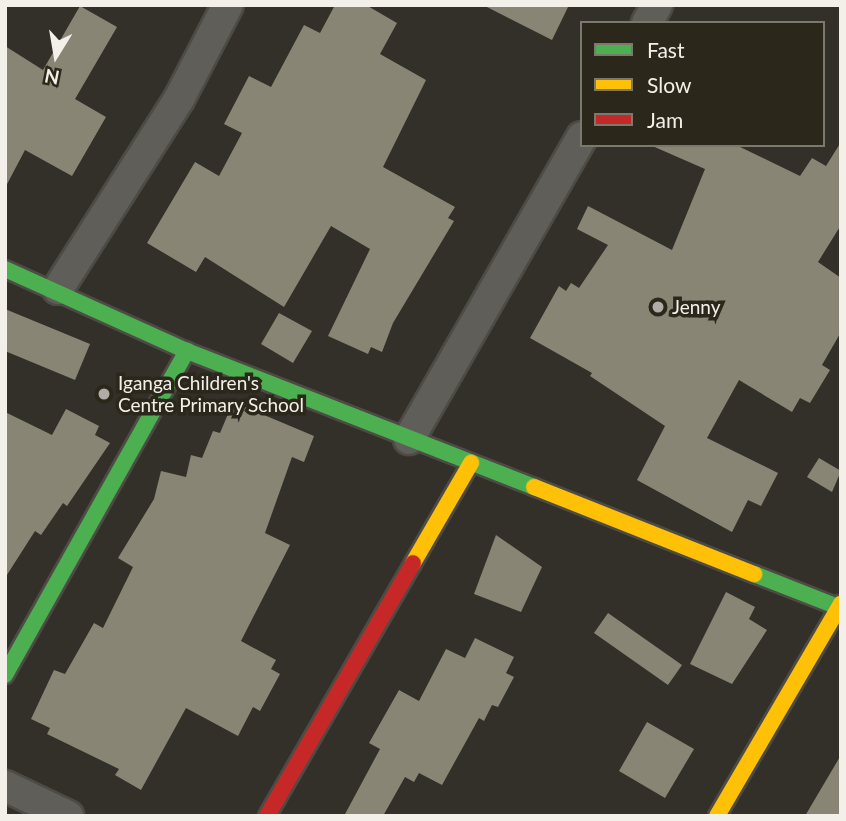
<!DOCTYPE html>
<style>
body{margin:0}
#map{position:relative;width:846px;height:821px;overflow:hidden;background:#323028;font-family:Lato,sans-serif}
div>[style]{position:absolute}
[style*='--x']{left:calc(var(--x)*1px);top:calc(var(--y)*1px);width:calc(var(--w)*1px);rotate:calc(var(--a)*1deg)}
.building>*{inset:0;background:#898575}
.roads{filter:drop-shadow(2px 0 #4d4b45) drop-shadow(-2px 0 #4d4b45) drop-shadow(0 2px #4d4b45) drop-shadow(0 -2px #4d4b45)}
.street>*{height:30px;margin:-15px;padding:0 15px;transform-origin:15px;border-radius:15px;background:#5f5e59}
.fast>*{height:16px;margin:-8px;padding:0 8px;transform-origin:8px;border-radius:8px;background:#4caf50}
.slow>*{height:16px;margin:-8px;padding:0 8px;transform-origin:8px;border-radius:8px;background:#ffc107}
.jam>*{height:16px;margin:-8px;padding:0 8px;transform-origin:8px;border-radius:8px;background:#c62828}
.dots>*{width:19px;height:19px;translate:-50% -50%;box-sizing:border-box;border:4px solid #2b281b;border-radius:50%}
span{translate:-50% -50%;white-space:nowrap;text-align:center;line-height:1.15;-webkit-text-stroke:7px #2b281b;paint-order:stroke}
.poi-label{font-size:19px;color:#f2f0e8}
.left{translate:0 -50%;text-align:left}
.frame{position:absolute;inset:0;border:7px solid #f2f0e8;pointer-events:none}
.legend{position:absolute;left:580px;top:21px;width:245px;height:126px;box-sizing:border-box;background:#2b281b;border:2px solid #7b786d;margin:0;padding:9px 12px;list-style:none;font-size:21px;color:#f2f0e8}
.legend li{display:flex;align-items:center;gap:14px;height:35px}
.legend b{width:35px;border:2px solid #7b786d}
.north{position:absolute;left:21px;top:21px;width:70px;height:70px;-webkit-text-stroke:5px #2b281b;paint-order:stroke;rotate:191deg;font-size:19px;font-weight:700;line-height:28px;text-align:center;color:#f2f0e8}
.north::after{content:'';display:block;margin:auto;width:24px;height:32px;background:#f2f0e8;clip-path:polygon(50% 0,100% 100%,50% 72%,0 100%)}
</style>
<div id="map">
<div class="building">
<div style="clip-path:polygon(335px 5px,366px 5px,397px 23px,380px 54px,426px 80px,383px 167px,455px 207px,448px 218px,454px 221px,393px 323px,382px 352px,371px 347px,368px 354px,328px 336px,370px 249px,331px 226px,284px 307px,205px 257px,196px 272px,147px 243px,195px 162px,219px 176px,242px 133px,224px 124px,249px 76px,271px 87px,304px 25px,320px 33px)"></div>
<div style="clip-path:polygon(483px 5px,569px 5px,552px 40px)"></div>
<div style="clip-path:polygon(80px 6px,117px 27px,75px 99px,106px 117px,72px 176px,25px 150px,5px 188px,5px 46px,43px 70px)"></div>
<div style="clip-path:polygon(841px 142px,841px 225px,818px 262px,841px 278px,841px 332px,822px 365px,830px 370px,810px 403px,800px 398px,792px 412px,739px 380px,707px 438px,778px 473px,761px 506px,748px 500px,732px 532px,637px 480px,665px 426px,590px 376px,592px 373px,530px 338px,559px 286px,566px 291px,571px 283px,579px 288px,608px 245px,577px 229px,588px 206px,672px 250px,705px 169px,650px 145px,736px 145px,800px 176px,812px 158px,826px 166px)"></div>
<div style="clip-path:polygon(5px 309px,90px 344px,75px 380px,5px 351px)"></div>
<div style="clip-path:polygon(279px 313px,312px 331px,293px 363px,261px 344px)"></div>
<div style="clip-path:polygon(233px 402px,314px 436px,304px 462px,292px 457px,265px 533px,290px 545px,241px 641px,276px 660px,271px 669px,280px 674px,260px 711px,253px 707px,238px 736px,186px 708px,141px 790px,115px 775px,119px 769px,47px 734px,50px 728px,31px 719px,54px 670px,65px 674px,94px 623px,103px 628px,133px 567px,118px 558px,154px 499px,161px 471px,186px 477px,191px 455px,202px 458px,213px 431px,220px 433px)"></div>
<div style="clip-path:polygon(66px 409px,99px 426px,95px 435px,110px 443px,67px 506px,63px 503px,41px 535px,35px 531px,5px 578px,5px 412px,52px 435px)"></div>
<div style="clip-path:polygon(819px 458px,841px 471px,832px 492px,807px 477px)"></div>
<div style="clip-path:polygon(496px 535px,542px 567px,521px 612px,474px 594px)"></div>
<div style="clip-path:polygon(726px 592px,755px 607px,749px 619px,767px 630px,732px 684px,690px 664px)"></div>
<div style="clip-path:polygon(608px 613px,682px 665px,668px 685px,594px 633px)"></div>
<div style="clip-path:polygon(475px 638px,514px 657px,506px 673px,514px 677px,498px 707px,492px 705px,484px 721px,479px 718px,442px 785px,419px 773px,414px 782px,405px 777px,383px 816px,344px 816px,380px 749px,369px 743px,399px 690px,419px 701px,446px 649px,465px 658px)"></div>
<div style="clip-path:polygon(647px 722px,694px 749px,665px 798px,619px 771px)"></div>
<div style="clip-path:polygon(841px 755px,841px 816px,805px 816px)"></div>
</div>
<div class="roads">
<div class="street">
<div style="--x:647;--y:23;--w:21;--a:-61"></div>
<div style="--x:58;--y:289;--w:225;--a:-57.5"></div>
<div style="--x:179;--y:99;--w:106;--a:-62.5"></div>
<div style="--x:409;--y:439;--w:348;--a:-60.2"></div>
<div style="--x:5;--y:786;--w:70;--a:25.5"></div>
</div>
<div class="fast">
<div style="--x:5;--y:269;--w:200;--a:24.3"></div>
<div style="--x:187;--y:351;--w:373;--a:21.4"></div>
<div style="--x:754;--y:574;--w:90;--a:21.4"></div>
<div style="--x:5;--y:675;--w:372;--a:-60.7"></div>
</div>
<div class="slow">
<div style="--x:534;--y:487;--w:237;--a:21.6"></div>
<div style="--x:413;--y:563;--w:116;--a:-59.9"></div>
<div style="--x:717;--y:816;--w:246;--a:-59.7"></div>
</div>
<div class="jam">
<div style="--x:267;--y:816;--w:292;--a:-60"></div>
</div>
</div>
<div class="dots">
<div style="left:658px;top:307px;background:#afada5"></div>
<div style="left:104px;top:394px;background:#afada5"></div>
</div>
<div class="poi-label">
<span class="left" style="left:672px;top:307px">Jenny</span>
<span class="left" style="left:118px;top:394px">Iganga Children's<br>Centre Primary School</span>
</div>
<div class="frame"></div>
<ul class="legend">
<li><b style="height:9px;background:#4caf50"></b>Fast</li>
<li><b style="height:9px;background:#ffc107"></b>Slow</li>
<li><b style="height:9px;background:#c62828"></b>Jam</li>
</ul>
<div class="north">N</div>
</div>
